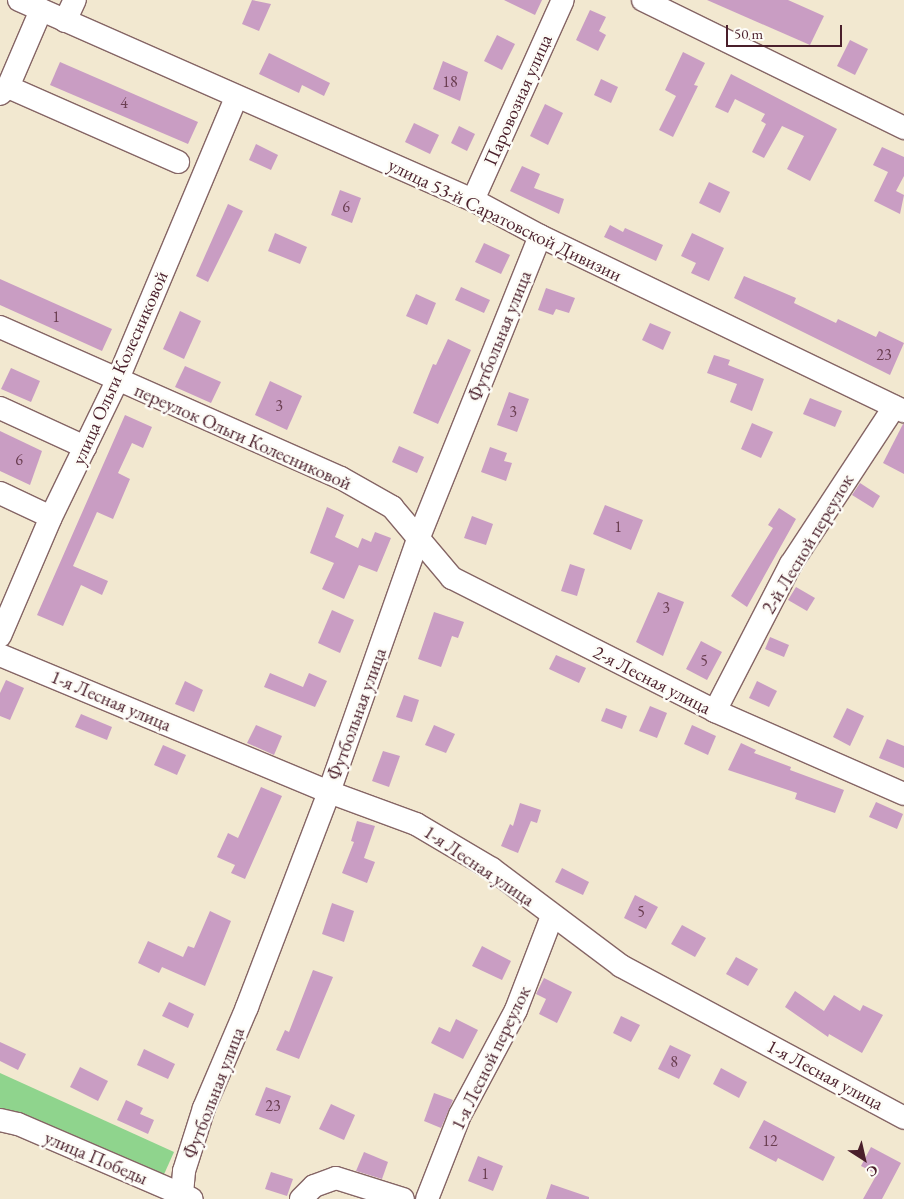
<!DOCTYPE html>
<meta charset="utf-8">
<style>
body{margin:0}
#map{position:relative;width:904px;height:1199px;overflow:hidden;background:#f2e8d0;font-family:"EB Garamond",serif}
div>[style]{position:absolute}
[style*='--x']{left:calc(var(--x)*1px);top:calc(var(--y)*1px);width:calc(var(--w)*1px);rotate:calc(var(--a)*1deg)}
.green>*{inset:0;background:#8fd48d}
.building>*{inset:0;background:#c99dc3}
.roads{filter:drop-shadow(1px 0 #856565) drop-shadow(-1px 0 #856565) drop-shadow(0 1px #856565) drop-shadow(0 -1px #856565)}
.minor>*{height:22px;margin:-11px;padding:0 11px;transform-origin:11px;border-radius:11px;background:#fff}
span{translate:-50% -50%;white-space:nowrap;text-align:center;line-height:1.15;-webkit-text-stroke:5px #fdfcf7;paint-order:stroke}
.number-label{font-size:16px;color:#6a3e51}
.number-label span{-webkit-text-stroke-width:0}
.street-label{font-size:19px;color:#4a1f2b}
.north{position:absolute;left:839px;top:1134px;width:50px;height:50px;-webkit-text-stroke:4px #fdfcf7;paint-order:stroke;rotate:145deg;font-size:14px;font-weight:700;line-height:20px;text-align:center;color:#4a1f2b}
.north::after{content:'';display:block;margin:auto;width:18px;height:22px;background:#4a1f2b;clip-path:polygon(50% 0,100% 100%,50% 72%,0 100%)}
.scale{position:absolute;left:726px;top:25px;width:116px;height:22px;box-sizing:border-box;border:2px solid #4a1f2b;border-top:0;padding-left:6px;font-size:15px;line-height:18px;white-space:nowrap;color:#4a1f2b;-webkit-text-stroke:4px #fdfcf7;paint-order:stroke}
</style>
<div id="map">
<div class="green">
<div style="clip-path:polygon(0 1073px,174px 1152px,161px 1181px,0 1112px)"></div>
</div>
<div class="building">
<div style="clip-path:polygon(252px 0,271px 4px,259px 31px,242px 24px)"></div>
<div style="clip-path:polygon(504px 0,542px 0,535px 15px)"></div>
<div style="clip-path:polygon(707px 0,788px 0,824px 16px,810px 45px)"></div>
<div style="clip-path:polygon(590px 10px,606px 17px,599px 31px,606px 35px,598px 51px,576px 40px)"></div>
<div style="clip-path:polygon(497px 35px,515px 44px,502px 70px,484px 61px)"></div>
<div style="clip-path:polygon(850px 40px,868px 49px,855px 75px,837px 66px)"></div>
<div style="clip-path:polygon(683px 52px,705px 63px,694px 85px,698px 86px,673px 137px,659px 130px,676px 96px,665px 90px)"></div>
<div style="clip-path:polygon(269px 53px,330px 83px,324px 96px,302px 85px,299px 93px,259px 74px)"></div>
<div style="clip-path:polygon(443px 61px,468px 72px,460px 101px,433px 89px)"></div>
<div style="clip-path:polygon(60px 62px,198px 122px,188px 144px,50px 85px)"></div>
<div style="clip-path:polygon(731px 74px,837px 129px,810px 181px,787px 169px,804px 136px,782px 126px,764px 158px,752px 152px,766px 124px,761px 121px,765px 114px,735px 99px,728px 113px,715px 107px)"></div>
<div style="clip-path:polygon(601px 79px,618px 87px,611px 103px,594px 95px)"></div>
<div style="clip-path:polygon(545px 104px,563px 113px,548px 145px,530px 136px)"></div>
<div style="clip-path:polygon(414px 123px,439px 135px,430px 154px,405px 142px)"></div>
<div style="clip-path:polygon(459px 126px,475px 134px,467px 151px,451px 143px)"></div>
<div style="clip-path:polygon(256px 144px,278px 155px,271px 170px,249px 160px)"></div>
<div style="clip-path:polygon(882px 147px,904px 157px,904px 176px,896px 191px,904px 195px,900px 214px,874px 201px,888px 172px,873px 165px)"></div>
<div style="clip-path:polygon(522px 166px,540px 174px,534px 188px,564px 199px,559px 214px,510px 191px)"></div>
<div style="clip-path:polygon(709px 182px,730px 192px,720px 213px,699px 203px)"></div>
<div style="clip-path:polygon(340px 190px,361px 198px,352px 223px,331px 215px)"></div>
<div style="clip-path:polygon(228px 204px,243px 211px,208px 282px,196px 276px)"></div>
<div style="clip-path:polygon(610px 225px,623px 232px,625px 228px,663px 245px,656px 261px,604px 237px)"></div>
<div style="clip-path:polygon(275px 233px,307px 247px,300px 264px,268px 251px)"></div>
<div style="clip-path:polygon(692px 233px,724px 248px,709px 281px,691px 273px,696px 263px,681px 256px)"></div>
<div style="clip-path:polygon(484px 243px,510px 255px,501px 274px,475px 262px)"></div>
<div style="clip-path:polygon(744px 276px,796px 298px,794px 303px,836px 323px,838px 319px,876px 337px,879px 331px,904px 343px,890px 375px,734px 298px)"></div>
<div style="clip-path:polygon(0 279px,112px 329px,102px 351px,0 305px)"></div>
<div style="clip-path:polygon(461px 287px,490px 300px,484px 313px,455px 300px)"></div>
<div style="clip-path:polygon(546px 288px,575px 298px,569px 313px,556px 309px,553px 315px,538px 310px)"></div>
<div style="clip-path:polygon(416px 294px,436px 303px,427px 325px,406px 316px)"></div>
<div style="clip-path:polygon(180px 311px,201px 321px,184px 359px,163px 349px)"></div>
<div style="clip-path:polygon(650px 323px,671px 332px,663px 350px,642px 340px)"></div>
<div style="clip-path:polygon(448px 339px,471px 350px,438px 424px,413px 413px,433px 364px,436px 365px)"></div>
<div style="clip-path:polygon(714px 355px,730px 360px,728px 365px,764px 379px,752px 411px,730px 402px,737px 384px,707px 373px)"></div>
<div style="clip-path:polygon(185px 366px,221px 382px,211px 403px,175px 387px)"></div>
<div style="clip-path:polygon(11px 368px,40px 381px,31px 402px,1px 389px)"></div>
<div style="clip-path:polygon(270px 381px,302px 396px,287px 430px,255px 415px)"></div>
<div style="clip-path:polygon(509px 392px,529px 399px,517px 432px,497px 425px)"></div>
<div style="clip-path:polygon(810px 398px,842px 411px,835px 427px,803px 414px)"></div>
<div style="clip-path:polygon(125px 415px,152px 427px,143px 448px,132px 443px,118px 473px,130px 479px,113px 519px,97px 512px,73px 566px,108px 581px,102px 595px,81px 585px,63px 626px,37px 615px)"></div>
<div style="clip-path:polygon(752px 423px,773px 432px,761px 458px,741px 449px)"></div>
<div style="clip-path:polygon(903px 424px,904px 424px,904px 474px,883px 463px)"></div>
<div style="clip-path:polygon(0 431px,42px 451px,30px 485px,0 471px)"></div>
<div style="clip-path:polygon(399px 446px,424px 457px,417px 473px,392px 462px)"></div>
<div style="clip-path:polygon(490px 447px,507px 453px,504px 461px,512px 463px,506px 481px,481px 472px)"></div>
<div style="clip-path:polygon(860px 483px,880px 496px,873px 508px,852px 495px)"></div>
<div style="clip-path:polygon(605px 505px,643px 520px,631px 550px,593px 534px)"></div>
<div style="clip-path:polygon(327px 507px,344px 515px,335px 537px,358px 548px,362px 538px,371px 542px,375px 532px,391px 538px,377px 572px,359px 565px,344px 599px,322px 589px,334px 563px,310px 553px)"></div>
<div style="clip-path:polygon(779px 508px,796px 519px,747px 607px,731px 596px,773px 528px,768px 525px)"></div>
<div style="clip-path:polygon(472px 516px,493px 524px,486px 545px,464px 538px)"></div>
<div style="clip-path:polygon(570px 564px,585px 569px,577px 596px,561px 591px)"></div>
<div style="clip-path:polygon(796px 587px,815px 598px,807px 611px,788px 600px)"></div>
<div style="clip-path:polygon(658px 592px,684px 602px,663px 656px,636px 642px)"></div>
<div style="clip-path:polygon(332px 610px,354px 620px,340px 653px,318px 643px)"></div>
<div style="clip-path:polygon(434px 612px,464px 622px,458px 638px,452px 636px,441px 667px,418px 659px)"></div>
<div style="clip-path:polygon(770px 637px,789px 645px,784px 657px,765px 649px)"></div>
<div style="clip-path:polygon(701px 641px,722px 652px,707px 680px,686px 669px)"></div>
<div style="clip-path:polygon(556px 655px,586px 668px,579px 683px,549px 669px)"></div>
<div style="clip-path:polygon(270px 673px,303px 687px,309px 673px,327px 681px,315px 707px,264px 687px)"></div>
<div style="clip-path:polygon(6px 680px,24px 688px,10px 720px,0 716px,0 693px)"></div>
<div style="clip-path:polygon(185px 681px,203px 690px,194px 712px,175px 704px)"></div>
<div style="clip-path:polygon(757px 681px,777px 691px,769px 707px,749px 698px)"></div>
<div style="clip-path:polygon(404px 695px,419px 700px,412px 722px,396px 717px)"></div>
<div style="clip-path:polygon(650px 706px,667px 713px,657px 738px,639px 731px)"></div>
<div style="clip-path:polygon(606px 708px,627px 716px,622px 729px,601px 721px)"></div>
<div style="clip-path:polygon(847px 708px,864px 716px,850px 746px,833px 737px)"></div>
<div style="clip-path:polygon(81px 714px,112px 727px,107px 740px,75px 727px)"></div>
<div style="clip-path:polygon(256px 725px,282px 736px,274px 755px,247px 743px)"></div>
<div style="clip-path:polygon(434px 725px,455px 734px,446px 753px,425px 745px)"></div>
<div style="clip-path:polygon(692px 725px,716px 736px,708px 755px,684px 744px)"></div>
<div style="clip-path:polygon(887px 739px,904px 746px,904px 768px,879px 758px)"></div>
<div style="clip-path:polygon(741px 743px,756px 750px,754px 753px,791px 767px,790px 770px,844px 790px,835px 813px,795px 799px,797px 793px,728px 770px)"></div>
<div style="clip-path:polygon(163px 745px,186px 755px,177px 775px,154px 765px)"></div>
<div style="clip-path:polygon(383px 751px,400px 756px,389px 787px,372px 781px)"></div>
<div style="clip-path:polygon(261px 787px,282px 796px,245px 879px,231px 873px,235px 865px,217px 857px,228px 833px,238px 838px)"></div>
<div style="clip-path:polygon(876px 802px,903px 814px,897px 829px,869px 817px)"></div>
<div style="clip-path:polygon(520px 803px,541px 810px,537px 823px,531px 821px,518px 853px,501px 846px,510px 824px,513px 826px)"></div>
<div style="clip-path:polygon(357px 821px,375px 826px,364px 858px,375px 862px,367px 883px,342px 873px,354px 842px,351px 841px)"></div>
<div style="clip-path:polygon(562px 868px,589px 882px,583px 895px,555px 882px)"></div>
<div style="clip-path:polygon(635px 895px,658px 907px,646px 929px,624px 918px)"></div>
<div style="clip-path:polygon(332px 903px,354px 911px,344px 942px,322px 934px)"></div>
<div style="clip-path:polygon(210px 911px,231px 921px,205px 986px,162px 967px,159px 973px,138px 963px,148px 941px,183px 957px,188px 946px,194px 948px)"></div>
<div style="clip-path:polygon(682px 925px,706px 938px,695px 957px,671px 944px)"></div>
<div style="clip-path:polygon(482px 946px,511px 961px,502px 980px,472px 966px)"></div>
<div style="clip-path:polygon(736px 957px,758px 969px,748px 986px,726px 974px)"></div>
<div style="clip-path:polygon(313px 970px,333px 977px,299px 1059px,276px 1050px,285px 1030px,289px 1032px)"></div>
<div style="clip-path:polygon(544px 978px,572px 992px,557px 1023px,539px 1014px,546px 999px,536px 994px)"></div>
<div style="clip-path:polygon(795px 991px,824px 1011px,834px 995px,860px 1011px,863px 1005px,883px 1015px,862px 1053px,829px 1034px,828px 1037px,785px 1007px)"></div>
<div style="clip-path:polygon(169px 1002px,194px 1014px,188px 1028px,162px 1016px)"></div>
<div style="clip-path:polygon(621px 1016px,640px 1025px,631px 1042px,613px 1033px)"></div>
<div style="clip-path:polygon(456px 1019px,478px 1030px,463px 1059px,431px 1043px,439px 1027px,450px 1032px)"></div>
<div style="clip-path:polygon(0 1042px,26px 1054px,18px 1070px,0 1061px)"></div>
<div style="clip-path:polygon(670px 1045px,691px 1055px,679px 1079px,658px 1069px)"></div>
<div style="clip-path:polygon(144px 1049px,175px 1064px,168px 1079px,137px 1065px)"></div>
<div style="clip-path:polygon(80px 1067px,108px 1081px,98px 1101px,70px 1087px)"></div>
<div style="clip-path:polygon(721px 1068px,747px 1082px,739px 1098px,713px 1084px)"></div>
<div style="clip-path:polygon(266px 1087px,291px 1096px,280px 1124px,255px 1115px)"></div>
<div style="clip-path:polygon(434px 1093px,453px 1100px,441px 1128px,424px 1121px)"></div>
<div style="clip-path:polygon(126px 1100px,143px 1108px,140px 1114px,154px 1120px,148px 1134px,117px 1120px)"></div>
<div style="clip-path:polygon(331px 1104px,355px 1115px,344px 1140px,319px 1129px)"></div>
<div style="clip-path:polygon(764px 1120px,835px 1157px,823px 1181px,778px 1158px,776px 1162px,749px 1148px)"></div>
<div style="clip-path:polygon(871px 1147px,901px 1163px,882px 1199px,863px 1199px,877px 1174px,861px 1166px)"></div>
<div style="clip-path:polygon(364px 1152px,388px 1162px,382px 1179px,356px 1171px)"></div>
<div style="clip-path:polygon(478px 1156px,503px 1166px,493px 1191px,468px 1181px)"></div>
<div style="clip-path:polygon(271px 1172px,293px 1179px,287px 1196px,265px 1189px)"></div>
<div style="clip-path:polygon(551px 1184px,589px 1197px,589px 1199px,546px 1199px)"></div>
</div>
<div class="roads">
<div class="minor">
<div style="--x:19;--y:0;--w:496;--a:23.8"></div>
<div style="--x:473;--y:200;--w:76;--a:28.2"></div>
<div style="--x:540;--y:236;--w:404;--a:25.7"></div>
<div style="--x:643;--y:0;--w:291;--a:26.1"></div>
<div style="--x:65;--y:21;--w:23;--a:-65"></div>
<div style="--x:8;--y:87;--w:186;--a:23.8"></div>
<div style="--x:0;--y:94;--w:11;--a:-41"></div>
<div style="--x:8;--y:87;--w:84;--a:-66.8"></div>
<div style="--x:473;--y:200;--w:219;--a:-65.8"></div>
<div style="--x:0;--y:327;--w:373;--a:23.9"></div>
<div style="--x:341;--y:478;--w:59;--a:29.6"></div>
<div style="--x:392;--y:507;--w:93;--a:49.8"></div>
<div style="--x:452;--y:578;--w:295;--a:26.8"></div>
<div style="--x:715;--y:711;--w:206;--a:23.7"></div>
<div style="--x:0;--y:408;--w:94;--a:24.6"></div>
<div style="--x:0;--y:493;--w:56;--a:25.2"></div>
<div style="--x:0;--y:636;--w:129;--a:-66.8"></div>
<div style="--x:51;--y:517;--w:151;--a:-64.1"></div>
<div style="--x:117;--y:381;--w:307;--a:-67.2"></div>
<div style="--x:0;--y:655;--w:356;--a:22.6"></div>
<div style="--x:329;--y:792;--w:93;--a:20.2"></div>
<div style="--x:416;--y:824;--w:88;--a:30.6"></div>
<div style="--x:492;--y:869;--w:161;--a:36.9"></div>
<div style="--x:621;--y:966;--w:321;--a:28.2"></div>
<div style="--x:715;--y:711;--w:165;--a:-62.7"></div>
<div style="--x:791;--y:564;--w:188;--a:-56.7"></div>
<div style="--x:0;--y:1120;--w:18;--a:13"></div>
<div style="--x:18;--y:1124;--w:189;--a:23.3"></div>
<div style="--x:182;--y:1194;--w:23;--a:-85"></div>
<div style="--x:184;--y:1171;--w:66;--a:-72.4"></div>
<div style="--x:204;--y:1108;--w:110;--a:-66.9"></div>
<div style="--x:247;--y:1007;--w:230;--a:-69.1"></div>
<div style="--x:329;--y:792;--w:270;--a:-70.6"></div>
<div style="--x:419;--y:537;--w:324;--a:-68.1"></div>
<div style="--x:301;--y:1199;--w:18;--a:-45"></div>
<div style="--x:314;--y:1186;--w:23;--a:-20"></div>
<div style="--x:336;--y:1178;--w:70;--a:17.4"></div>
<div style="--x:427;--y:1199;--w:90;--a:-68.6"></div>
<div style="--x:460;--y:1115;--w:119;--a:-61.9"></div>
<div style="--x:516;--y:1010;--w:101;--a:-69"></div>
</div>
</div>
<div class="number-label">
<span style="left:450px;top:82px">18</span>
<span style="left:124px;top:103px">4</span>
<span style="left:346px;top:207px">6</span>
<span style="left:56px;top:317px">1</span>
<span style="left:884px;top:355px">23</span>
<span style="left:279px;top:406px">3</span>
<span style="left:513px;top:412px">3</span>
<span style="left:19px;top:460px">6</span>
<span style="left:618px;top:527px">1</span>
<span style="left:666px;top:608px">3</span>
<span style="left:704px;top:661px">5</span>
<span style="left:641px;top:912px">5</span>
<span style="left:674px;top:1062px">8</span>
<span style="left:273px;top:1106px">23</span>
<span style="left:770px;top:1141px">12</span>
<span style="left:485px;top:1174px">1</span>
</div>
<div class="street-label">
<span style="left:518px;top:100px;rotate:-66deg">Паровозная улица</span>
<span style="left:505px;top:220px;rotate:26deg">улица 53-й Саратовской Дивизии</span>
<span style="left:500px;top:336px;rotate:-68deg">Футбольная улица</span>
<span style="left:120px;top:368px;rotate:-66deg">улица Ольги Колесниковой</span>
<span style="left:243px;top:437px;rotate:24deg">переулок Ольги Колесниковой</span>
<span style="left:808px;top:544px;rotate:-59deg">2-й Лесной переулок</span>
<span style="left:652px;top:680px;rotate:27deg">2-я Лесная улица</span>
<span style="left:111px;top:701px;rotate:23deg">1-я Лесная улица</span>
<span style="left:357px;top:714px;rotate:-70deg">Футбольная улица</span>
<span style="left:479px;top:866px;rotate:34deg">1-я Лесная улица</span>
<span style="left:491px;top:1058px;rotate:-64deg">1-я Лесной переулок</span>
<span style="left:825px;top:1075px;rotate:28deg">1-я Лесная улица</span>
<span style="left:214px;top:1093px;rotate:-69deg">Футбольная улица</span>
<span style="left:96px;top:1158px;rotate:23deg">улица Победы</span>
</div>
<div class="north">С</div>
<div class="scale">50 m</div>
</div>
